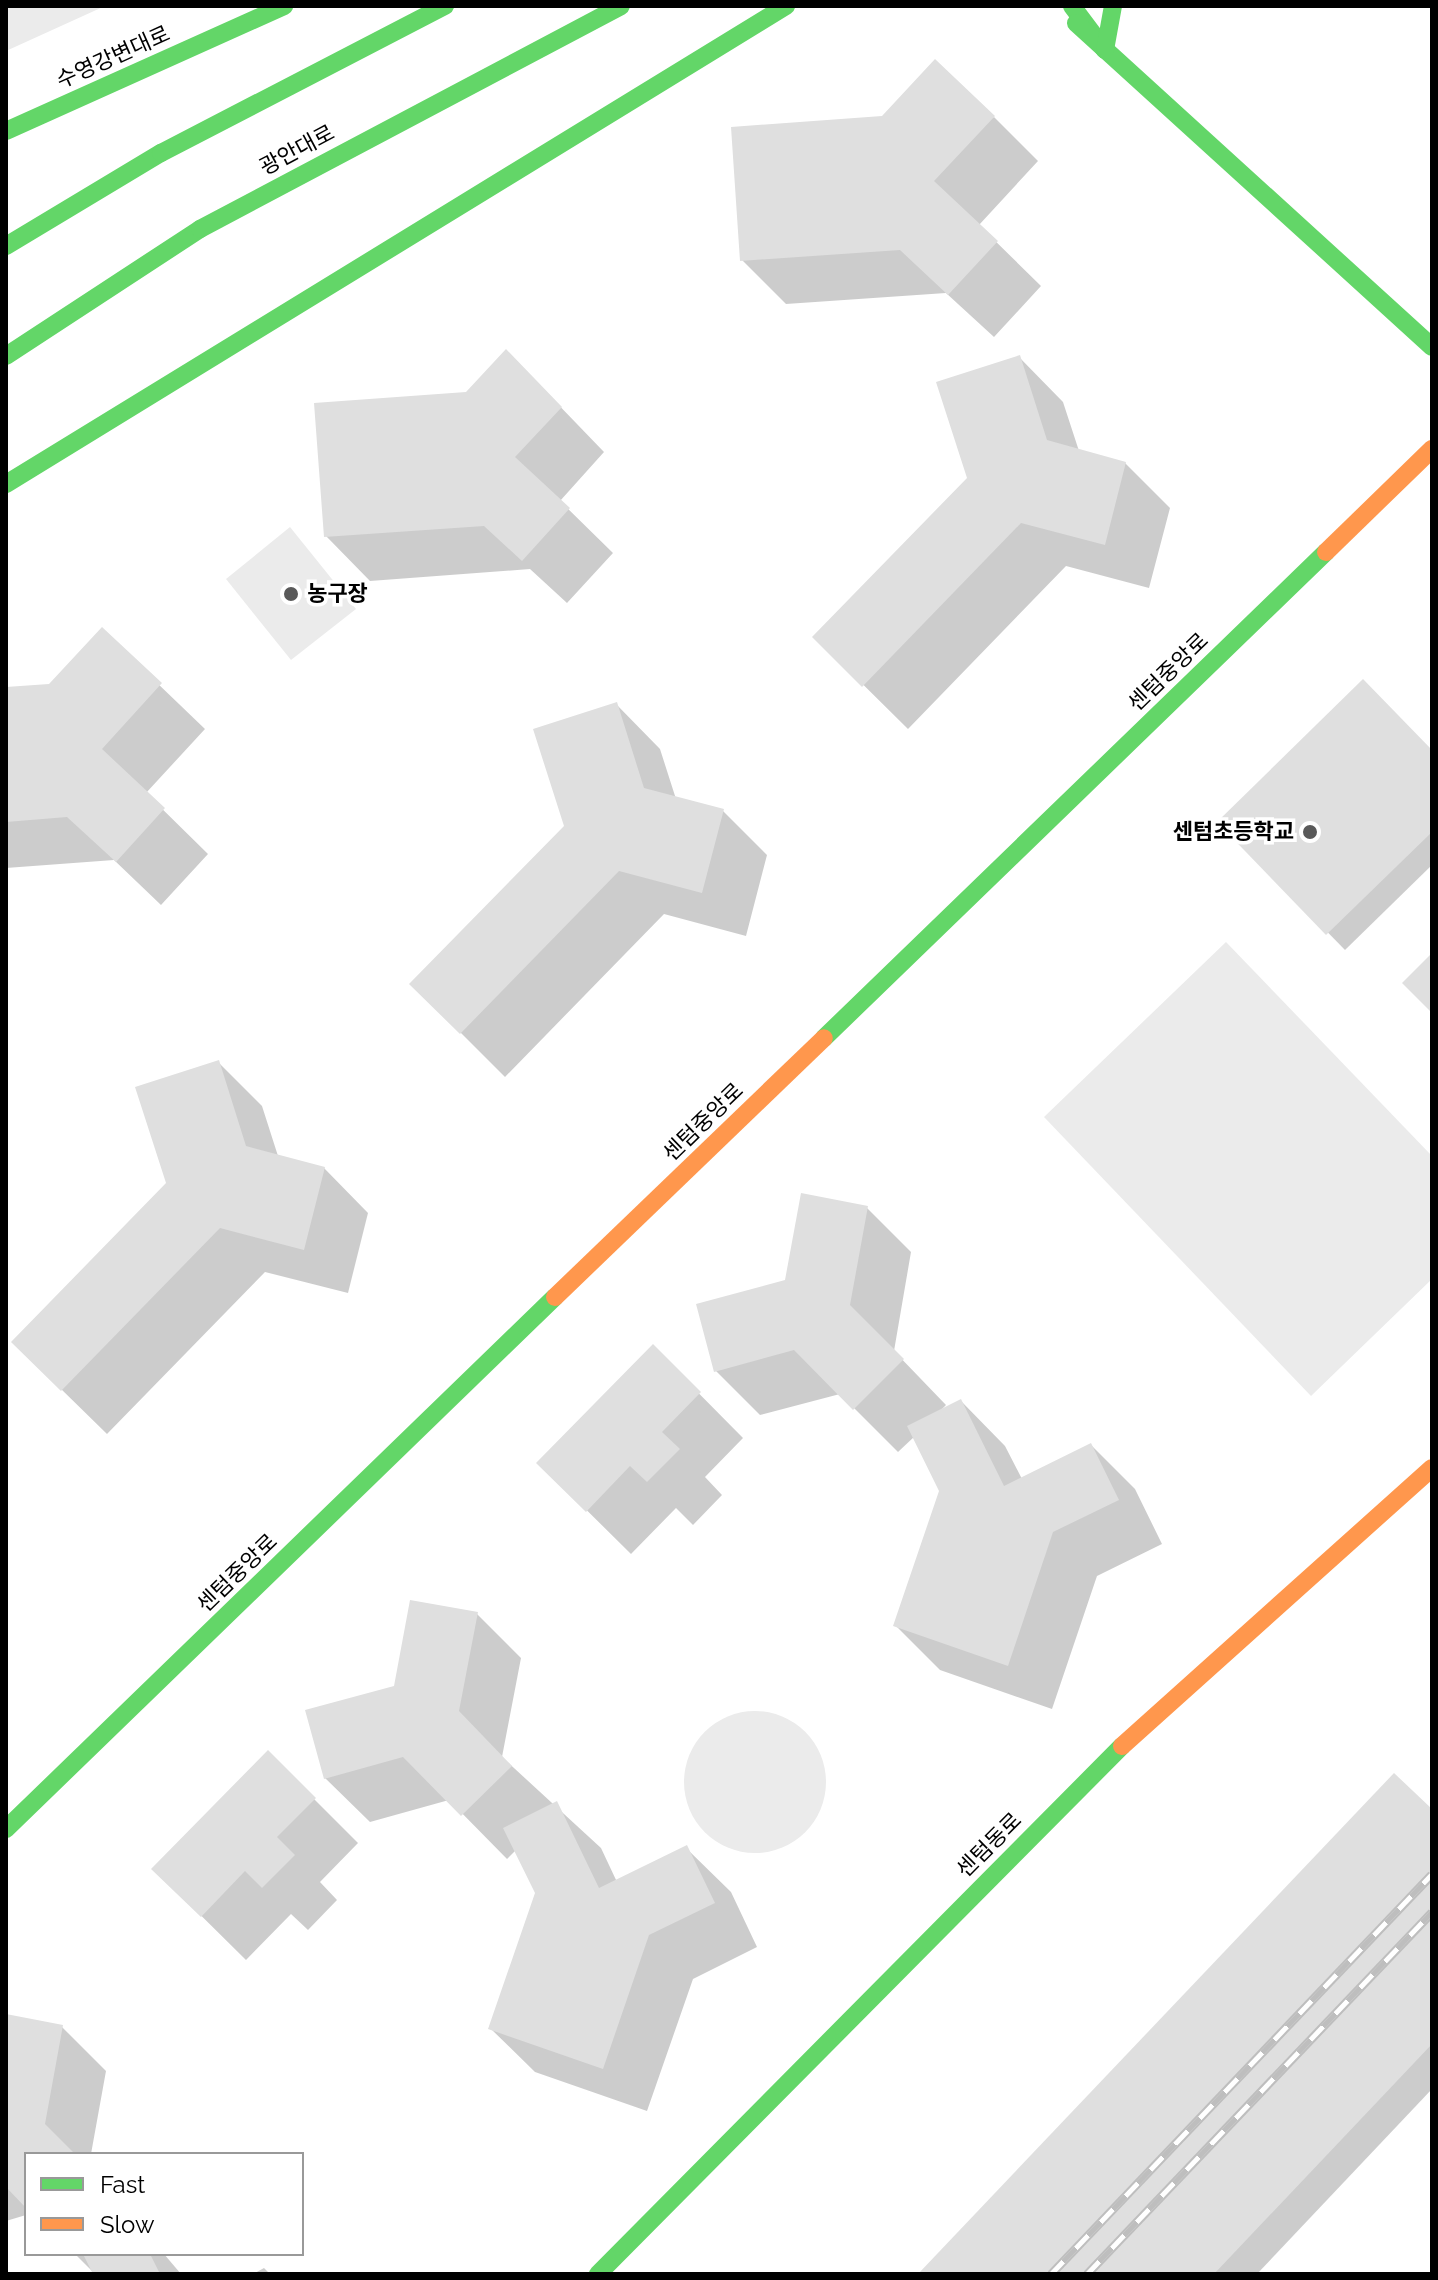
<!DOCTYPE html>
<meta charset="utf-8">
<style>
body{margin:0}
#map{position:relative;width:1438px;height:2280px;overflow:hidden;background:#fff;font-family:Raleway,"Noto Sans KR",sans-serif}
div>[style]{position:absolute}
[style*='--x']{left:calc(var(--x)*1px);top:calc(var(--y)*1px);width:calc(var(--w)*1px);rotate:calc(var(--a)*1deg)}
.green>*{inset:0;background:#ebebeb}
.round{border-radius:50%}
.shadow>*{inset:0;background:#0003}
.building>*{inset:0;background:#dfdfdf}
.fast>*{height:18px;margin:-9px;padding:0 9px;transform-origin:9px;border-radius:9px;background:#63d668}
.slow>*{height:18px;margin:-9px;padding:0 9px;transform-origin:9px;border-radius:9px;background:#ff974d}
.rail>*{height:9px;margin-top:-4.5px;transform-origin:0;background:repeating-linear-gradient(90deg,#fff 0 18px,#bebebe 0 36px);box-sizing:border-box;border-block:2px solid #bebebe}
.dots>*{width:22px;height:22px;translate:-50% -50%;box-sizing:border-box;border:4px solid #fff;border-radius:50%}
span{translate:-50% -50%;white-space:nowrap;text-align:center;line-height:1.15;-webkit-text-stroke:7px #fff;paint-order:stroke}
.street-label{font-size:22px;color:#000}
.poi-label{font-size:22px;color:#000;font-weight:700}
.left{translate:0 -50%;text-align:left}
.right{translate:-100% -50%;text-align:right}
.frame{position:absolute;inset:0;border:8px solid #000;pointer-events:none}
.legend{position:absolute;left:24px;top:2152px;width:280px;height:104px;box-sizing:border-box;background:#fff;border:2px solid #999;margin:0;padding:10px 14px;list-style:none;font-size:24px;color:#000}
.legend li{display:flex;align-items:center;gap:16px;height:40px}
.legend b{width:40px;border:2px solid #999}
</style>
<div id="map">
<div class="green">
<div style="clip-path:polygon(6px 6px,105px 6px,6px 51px)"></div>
<div style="clip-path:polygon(290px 527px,356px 609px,291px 660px,226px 579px)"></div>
<div style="clip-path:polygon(1226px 942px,1432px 1156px,1432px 1279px,1311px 1396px,1044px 1117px)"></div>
<div class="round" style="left:684px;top:1711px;width:142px;height:142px"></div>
</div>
<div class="shadow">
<div style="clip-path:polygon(994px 117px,1038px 161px,979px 225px,1041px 286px,994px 337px,946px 293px,786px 304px,742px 260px)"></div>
<div style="clip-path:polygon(1019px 357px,1063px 402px,1079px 451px,1125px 463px,1170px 508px,1149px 588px,1066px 566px,908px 729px,815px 637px,969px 479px)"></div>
<div style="clip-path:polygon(550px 396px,604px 452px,560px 501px,613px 553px,567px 603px,530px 569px,370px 581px,326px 536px)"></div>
<div style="clip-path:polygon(102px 630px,205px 729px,146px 793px,208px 854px,161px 905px,114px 860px,6px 868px,6px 689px,50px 686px)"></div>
<div style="clip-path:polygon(616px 704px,660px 749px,676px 799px,723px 811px,767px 855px,746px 936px,664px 914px,505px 1077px,412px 984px,566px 826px)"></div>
<div style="clip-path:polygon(1432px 753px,1432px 865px,1345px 950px,1220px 822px)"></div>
<div style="clip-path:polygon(218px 1062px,262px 1106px,278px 1156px,324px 1168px,368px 1213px,348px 1293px,265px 1272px,107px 1434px,13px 1342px,168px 1184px)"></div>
<div style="clip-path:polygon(867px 1208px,911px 1252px,894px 1351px,946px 1405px,940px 1411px,961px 1401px,1005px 1446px,1022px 1479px,1091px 1445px,1135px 1489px,1162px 1544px,1097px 1576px,1052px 1709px,940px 1670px,896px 1626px,941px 1490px,915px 1436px,898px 1452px,840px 1394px,760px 1415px,716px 1371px,787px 1281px)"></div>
<div style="clip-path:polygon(653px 1347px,743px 1438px,705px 1477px,722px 1495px,693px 1525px,676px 1508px,631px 1554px,539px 1463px)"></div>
<div style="clip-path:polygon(477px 1614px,521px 1658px,502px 1757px,601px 1848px,617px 1882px,686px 1848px,731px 1892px,757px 1947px,693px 1979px,647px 2111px,535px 2072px,490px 2028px,537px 1893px,516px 1850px,507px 1859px,449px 1800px,370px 1822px,325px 1778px,396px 1688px)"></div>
<div style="clip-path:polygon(268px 1753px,358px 1843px,320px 1882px,337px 1900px,308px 1930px,291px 1914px,246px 1960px,154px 1869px)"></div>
<div style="clip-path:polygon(1432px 1812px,1432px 2089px,1257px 2274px,921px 2274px)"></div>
<div style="clip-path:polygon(6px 2016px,62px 2027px,106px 2071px,91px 2154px,26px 2154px,26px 2215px,6px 2221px)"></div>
<div style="clip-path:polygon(75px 2254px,164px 2254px,181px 2274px,95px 2274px)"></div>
<div style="clip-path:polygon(264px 2268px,270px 2274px,253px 2274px)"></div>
</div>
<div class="building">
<div style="clip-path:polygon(935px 59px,995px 116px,934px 181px,998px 241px,948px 295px,900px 250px,740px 261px,731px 127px,882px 116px)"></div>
<div style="clip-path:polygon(506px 349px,562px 407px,515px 457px,570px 508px,522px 561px,484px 526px,324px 537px,314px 403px,466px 392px)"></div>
<div style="clip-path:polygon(1020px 355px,1047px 440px,1126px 462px,1105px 545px,1021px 523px,862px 687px,812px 637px,967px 478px,936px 382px)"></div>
<div style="clip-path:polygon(102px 627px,162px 683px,102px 749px,165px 808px,116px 862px,67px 817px,6px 822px,6px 687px,49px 684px)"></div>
<div style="clip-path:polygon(1363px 679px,1432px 750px,1432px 832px,1326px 935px,1217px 822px)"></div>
<div style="clip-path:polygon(617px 702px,644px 788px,724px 809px,702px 893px,619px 871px,460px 1034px,409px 984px,564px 826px,533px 729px)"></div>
<div style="clip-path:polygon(1432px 953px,1432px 1013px,1402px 983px)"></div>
<div style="clip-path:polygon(219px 1060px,246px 1146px,325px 1167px,304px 1250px,220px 1228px,61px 1391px,11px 1342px,166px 1183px,135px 1087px)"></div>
<div style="clip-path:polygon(801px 1193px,868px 1206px,850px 1305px,904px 1359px,853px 1410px,794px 1350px,714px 1372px,696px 1304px,785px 1280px)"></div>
<div style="clip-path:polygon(653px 1344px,701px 1392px,662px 1432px,680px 1449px,647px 1482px,630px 1466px,586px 1512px,536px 1463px)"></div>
<div style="clip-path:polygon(961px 1399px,1004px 1486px,1091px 1443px,1119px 1500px,1053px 1532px,1008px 1666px,893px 1626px,939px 1491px,907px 1426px)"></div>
<div style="clip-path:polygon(410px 1600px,478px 1612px,459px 1711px,512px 1766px,461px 1816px,403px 1757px,324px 1779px,305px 1710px,394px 1686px)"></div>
<div style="clip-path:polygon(268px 1750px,316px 1798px,277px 1837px,295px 1855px,262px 1888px,245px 1871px,201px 1917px,151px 1869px)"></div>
<div style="clip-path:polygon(1394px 1773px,1432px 1809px,1432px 2044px,1214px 2274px,918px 2274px)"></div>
<div style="clip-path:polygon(557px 1801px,599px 1888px,687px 1845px,715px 1903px,649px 1935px,603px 2069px,488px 2029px,535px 1893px,503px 1828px)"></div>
<div style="clip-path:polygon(6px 2014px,63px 2025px,45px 2124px,75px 2154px,26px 2154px,26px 2208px,6px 2187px)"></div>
<div style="clip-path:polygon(83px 2254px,150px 2254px,160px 2274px,93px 2274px)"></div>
</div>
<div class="fast">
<div style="--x:1072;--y:6;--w:55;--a:53.1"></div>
<div style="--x:1076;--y:23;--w:481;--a:42.3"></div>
<div style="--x:1105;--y:50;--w:45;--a:-79.7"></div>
<div style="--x:6;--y:131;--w:305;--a:-24.2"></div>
<div style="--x:6;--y:246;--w:181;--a:-31"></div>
<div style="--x:161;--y:153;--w:320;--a:-27.4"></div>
<div style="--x:6;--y:356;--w:232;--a:-33.2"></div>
<div style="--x:200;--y:229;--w:476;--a:-27.9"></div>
<div style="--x:6;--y:484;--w:915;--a:-31.5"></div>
<div style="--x:824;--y:1038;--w:699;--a:-44.07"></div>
<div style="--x:6;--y:1829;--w:764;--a:-44.1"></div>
<div style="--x:598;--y:2274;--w:744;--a:-45.22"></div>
</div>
<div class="slow">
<div style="--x:1326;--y:552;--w:148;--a:-44.2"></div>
<div style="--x:555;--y:1297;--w:373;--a:-43.9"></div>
<div style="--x:1122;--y:1746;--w:416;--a:-41.9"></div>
</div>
<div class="rail">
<div style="--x:1051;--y:2274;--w:552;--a:-46.39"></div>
<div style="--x:1087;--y:2274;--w:500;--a:-46.38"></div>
</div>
<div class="dots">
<div style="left:291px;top:594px;background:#595959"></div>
<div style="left:1310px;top:832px;background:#595959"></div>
</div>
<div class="street-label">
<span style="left:113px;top:57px;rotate:-24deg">수영강변대로</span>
<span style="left:297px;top:150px;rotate:-28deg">광안대로</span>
<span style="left:1168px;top:672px;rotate:-44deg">센텀중앙로</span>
<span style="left:703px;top:1122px;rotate:-44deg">센텀중앙로</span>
<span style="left:237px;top:1573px;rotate:-44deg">센텀중앙로</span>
<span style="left:989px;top:1845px;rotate:-45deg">센텀동로</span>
</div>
<div class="poi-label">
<span class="left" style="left:307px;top:594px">농구장</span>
<span class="right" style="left:1294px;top:832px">센텀초등학교</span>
</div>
<div class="frame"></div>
<ul class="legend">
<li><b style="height:10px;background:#63d668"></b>Fast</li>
<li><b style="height:10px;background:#ff974d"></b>Slow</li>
</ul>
</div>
